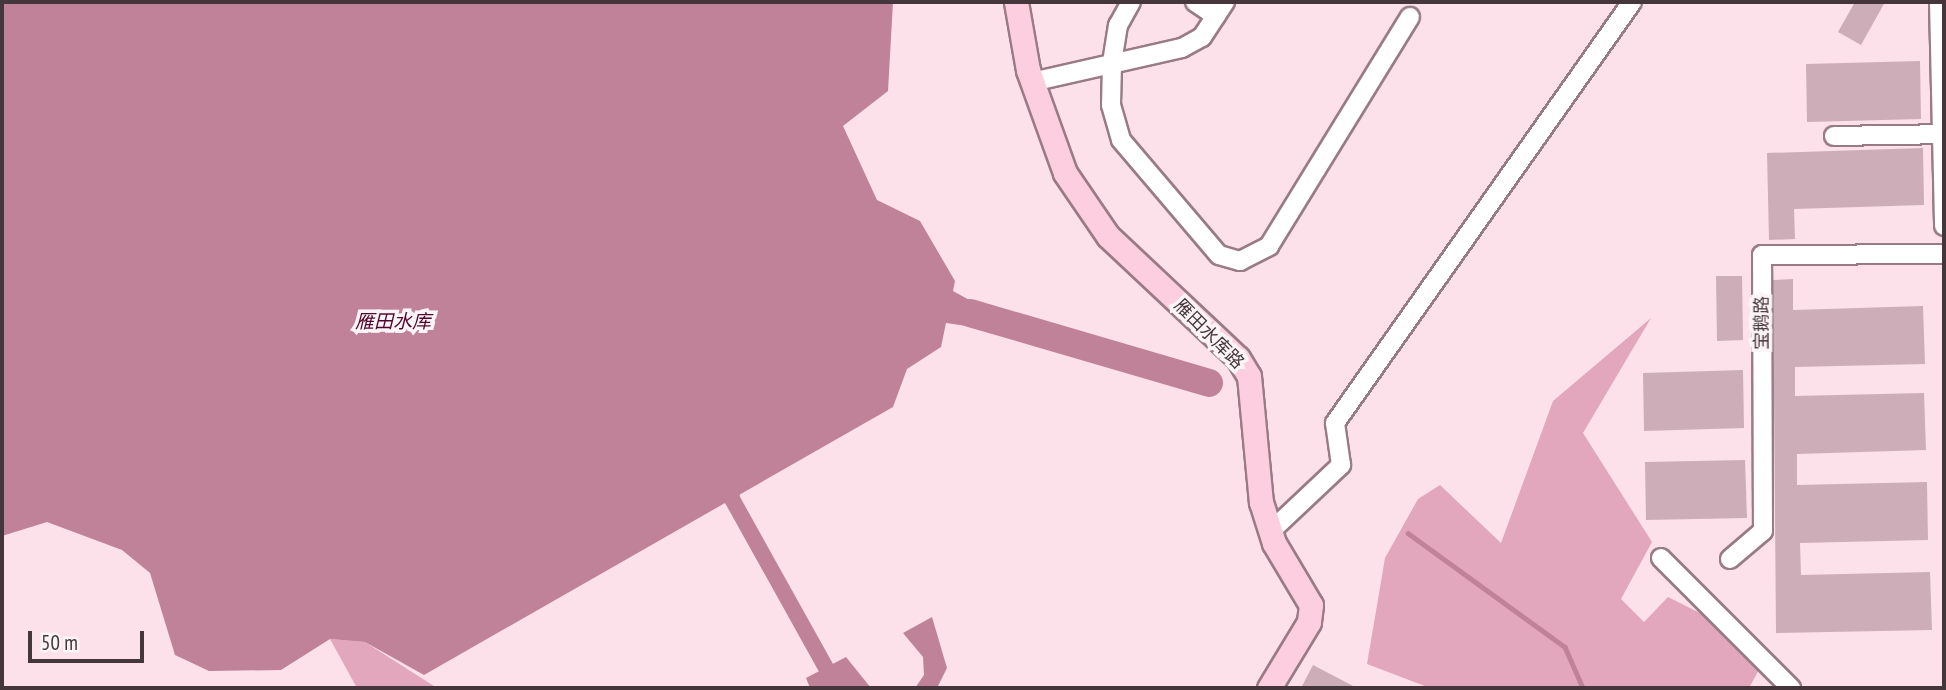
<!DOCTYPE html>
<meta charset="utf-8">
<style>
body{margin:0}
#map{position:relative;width:1946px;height:690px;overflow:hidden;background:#fce1ea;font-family:"PT Sans Narrow","Noto Sans SC",sans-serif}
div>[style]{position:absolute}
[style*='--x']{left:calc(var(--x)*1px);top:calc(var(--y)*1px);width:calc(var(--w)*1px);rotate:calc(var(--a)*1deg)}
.green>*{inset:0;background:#e2a7bc}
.water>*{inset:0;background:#c08298}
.stream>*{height:4.5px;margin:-2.25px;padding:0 2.25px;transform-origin:2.25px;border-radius:2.25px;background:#c08298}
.canal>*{height:16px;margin:-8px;padding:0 8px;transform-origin:8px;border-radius:8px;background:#c08298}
.river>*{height:28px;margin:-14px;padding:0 14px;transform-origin:14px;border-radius:14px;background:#c08298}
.building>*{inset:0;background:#cdadb8}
.roads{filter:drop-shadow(2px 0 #997b85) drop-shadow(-2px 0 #997b85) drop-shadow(0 2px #997b85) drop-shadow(0 -2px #997b85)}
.minor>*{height:18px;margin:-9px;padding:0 9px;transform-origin:9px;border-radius:9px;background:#fff}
.major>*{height:23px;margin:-11.5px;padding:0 11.5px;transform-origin:11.5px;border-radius:11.5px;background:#fdcedf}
span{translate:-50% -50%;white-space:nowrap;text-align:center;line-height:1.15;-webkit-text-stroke:7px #fbf4f7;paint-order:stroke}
.street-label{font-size:18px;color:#44363b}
.water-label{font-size:19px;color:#52062d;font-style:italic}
.frame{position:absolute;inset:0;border:4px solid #44363b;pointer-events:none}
.scale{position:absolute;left:28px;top:631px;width:116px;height:32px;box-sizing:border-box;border:4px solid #44363b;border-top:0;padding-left:9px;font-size:21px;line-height:24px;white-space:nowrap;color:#44363b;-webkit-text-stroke:5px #fbf4f7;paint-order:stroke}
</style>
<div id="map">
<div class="green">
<div style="clip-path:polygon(1651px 318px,1583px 433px,1652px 542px,1621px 599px,1644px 622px,1668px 597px,1702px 614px,1761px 666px,1749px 688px,1430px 688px,1367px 664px,1385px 558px,1418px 499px,1440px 485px,1501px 543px,1553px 401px)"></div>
<div style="clip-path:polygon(330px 639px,365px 642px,437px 688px,357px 688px)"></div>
</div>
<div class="water">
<div style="clip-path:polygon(2px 2px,893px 2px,888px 91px,843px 126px,877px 200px,920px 221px,955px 281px,953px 291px,973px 302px,967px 326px,946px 323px,941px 347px,907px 369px,893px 407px,424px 675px,365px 642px,330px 639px,281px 670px,209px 671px,175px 655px,150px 573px,122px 550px,47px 522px,2px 536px)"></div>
<div style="clip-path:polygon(932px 617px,947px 668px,937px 688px,915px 688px,924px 675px,923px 657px,903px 633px)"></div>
<div style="clip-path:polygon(846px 657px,871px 688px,810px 688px,806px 678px)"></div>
</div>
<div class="stream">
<div style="--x:1408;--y:533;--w:194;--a:36"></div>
<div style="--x:1565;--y:647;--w:45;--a:66.3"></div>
</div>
<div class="canal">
<div style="--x:730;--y:480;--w:19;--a:84"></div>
<div style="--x:732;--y:499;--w:216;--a:60.9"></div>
</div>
<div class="river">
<div style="--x:970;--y:313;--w:249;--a:16.3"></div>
</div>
<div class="building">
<div style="clip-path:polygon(1855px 2px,1885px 2px,1861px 45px,1838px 32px)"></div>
<div style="clip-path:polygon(1920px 61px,1921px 119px,1807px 122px,1806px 64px)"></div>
<div style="clip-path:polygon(1923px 148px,1924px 205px,1794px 209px,1795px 239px,1769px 240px,1767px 153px)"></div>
<div style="clip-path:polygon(1716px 276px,1742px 276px,1743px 340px,1717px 341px)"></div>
<div style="clip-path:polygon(1793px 279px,1793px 310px,1923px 306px,1925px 364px,1795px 367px,1795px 396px,1924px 393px,1926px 450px,1797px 454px,1797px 485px,1927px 482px,1928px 540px,1800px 543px,1801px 575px,1930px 572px,1932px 630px,1776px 633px,1773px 280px)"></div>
<div style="clip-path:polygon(1743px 370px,1744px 428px,1644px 431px,1643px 373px)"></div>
<div style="clip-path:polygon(1745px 460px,1747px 518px,1646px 520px,1645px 462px)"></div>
<div style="clip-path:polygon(1313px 665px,1357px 688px,1301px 688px)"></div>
</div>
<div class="roads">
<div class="minor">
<div style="--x:1131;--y:2;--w:26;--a:119"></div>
<div style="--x:1118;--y:25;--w:39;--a:99"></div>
<div style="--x:1112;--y:64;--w:41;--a:91.4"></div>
<div style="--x:1111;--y:105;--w:36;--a:74"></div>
<div style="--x:1121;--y:140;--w:151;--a:49.6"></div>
<div style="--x:1219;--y:255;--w:22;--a:16"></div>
<div style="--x:1240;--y:261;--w:33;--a:-27"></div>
<div style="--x:1269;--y:246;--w:269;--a:-58.4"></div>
<div style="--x:1195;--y:2;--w:25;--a:34"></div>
<div style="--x:1939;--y:2;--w:224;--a:88.7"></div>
<div style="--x:1032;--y:82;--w:154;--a:-12.8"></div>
<div style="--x:1182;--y:48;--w:23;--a:-29"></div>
<div style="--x:1202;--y:37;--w:42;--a:-56.7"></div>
<div style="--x:1834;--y:136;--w:110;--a:-1"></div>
<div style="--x:1270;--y:532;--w:98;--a:-43.3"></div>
<div style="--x:1341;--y:465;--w:42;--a:-98.1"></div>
<div style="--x:1335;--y:423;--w:515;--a:-54.8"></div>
<div style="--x:1661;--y:558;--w:184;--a:45"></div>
<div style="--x:1730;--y:559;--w:43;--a:-40.3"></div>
<div style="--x:1763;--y:531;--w:276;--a:-90.2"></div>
<div style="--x:1762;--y:255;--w:182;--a:-0.3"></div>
</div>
<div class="major">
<div style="--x:1016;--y:2;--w:69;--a:80"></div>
<div style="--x:1028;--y:70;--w:109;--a:70.2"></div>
<div style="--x:1065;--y:173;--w:76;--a:55.7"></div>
<div style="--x:1108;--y:236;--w:178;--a:43.2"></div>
<div style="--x:1238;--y:358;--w:21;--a:59"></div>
<div style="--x:1249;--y:376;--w:127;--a:84.6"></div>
<div style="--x:1261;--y:502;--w:43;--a:72.4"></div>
<div style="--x:1274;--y:543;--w:72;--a:59.2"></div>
<div style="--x:1311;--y:605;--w:17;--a:97"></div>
<div style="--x:1309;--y:622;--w:77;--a:121.2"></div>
</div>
</div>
<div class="street-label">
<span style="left:1762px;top:323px;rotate:-90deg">宝鹅路</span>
<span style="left:1209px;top:334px;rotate:45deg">雁田水库路</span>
</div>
<div class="water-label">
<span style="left:393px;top:322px">雁田水库</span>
</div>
<div class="frame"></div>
<div class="scale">50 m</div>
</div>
